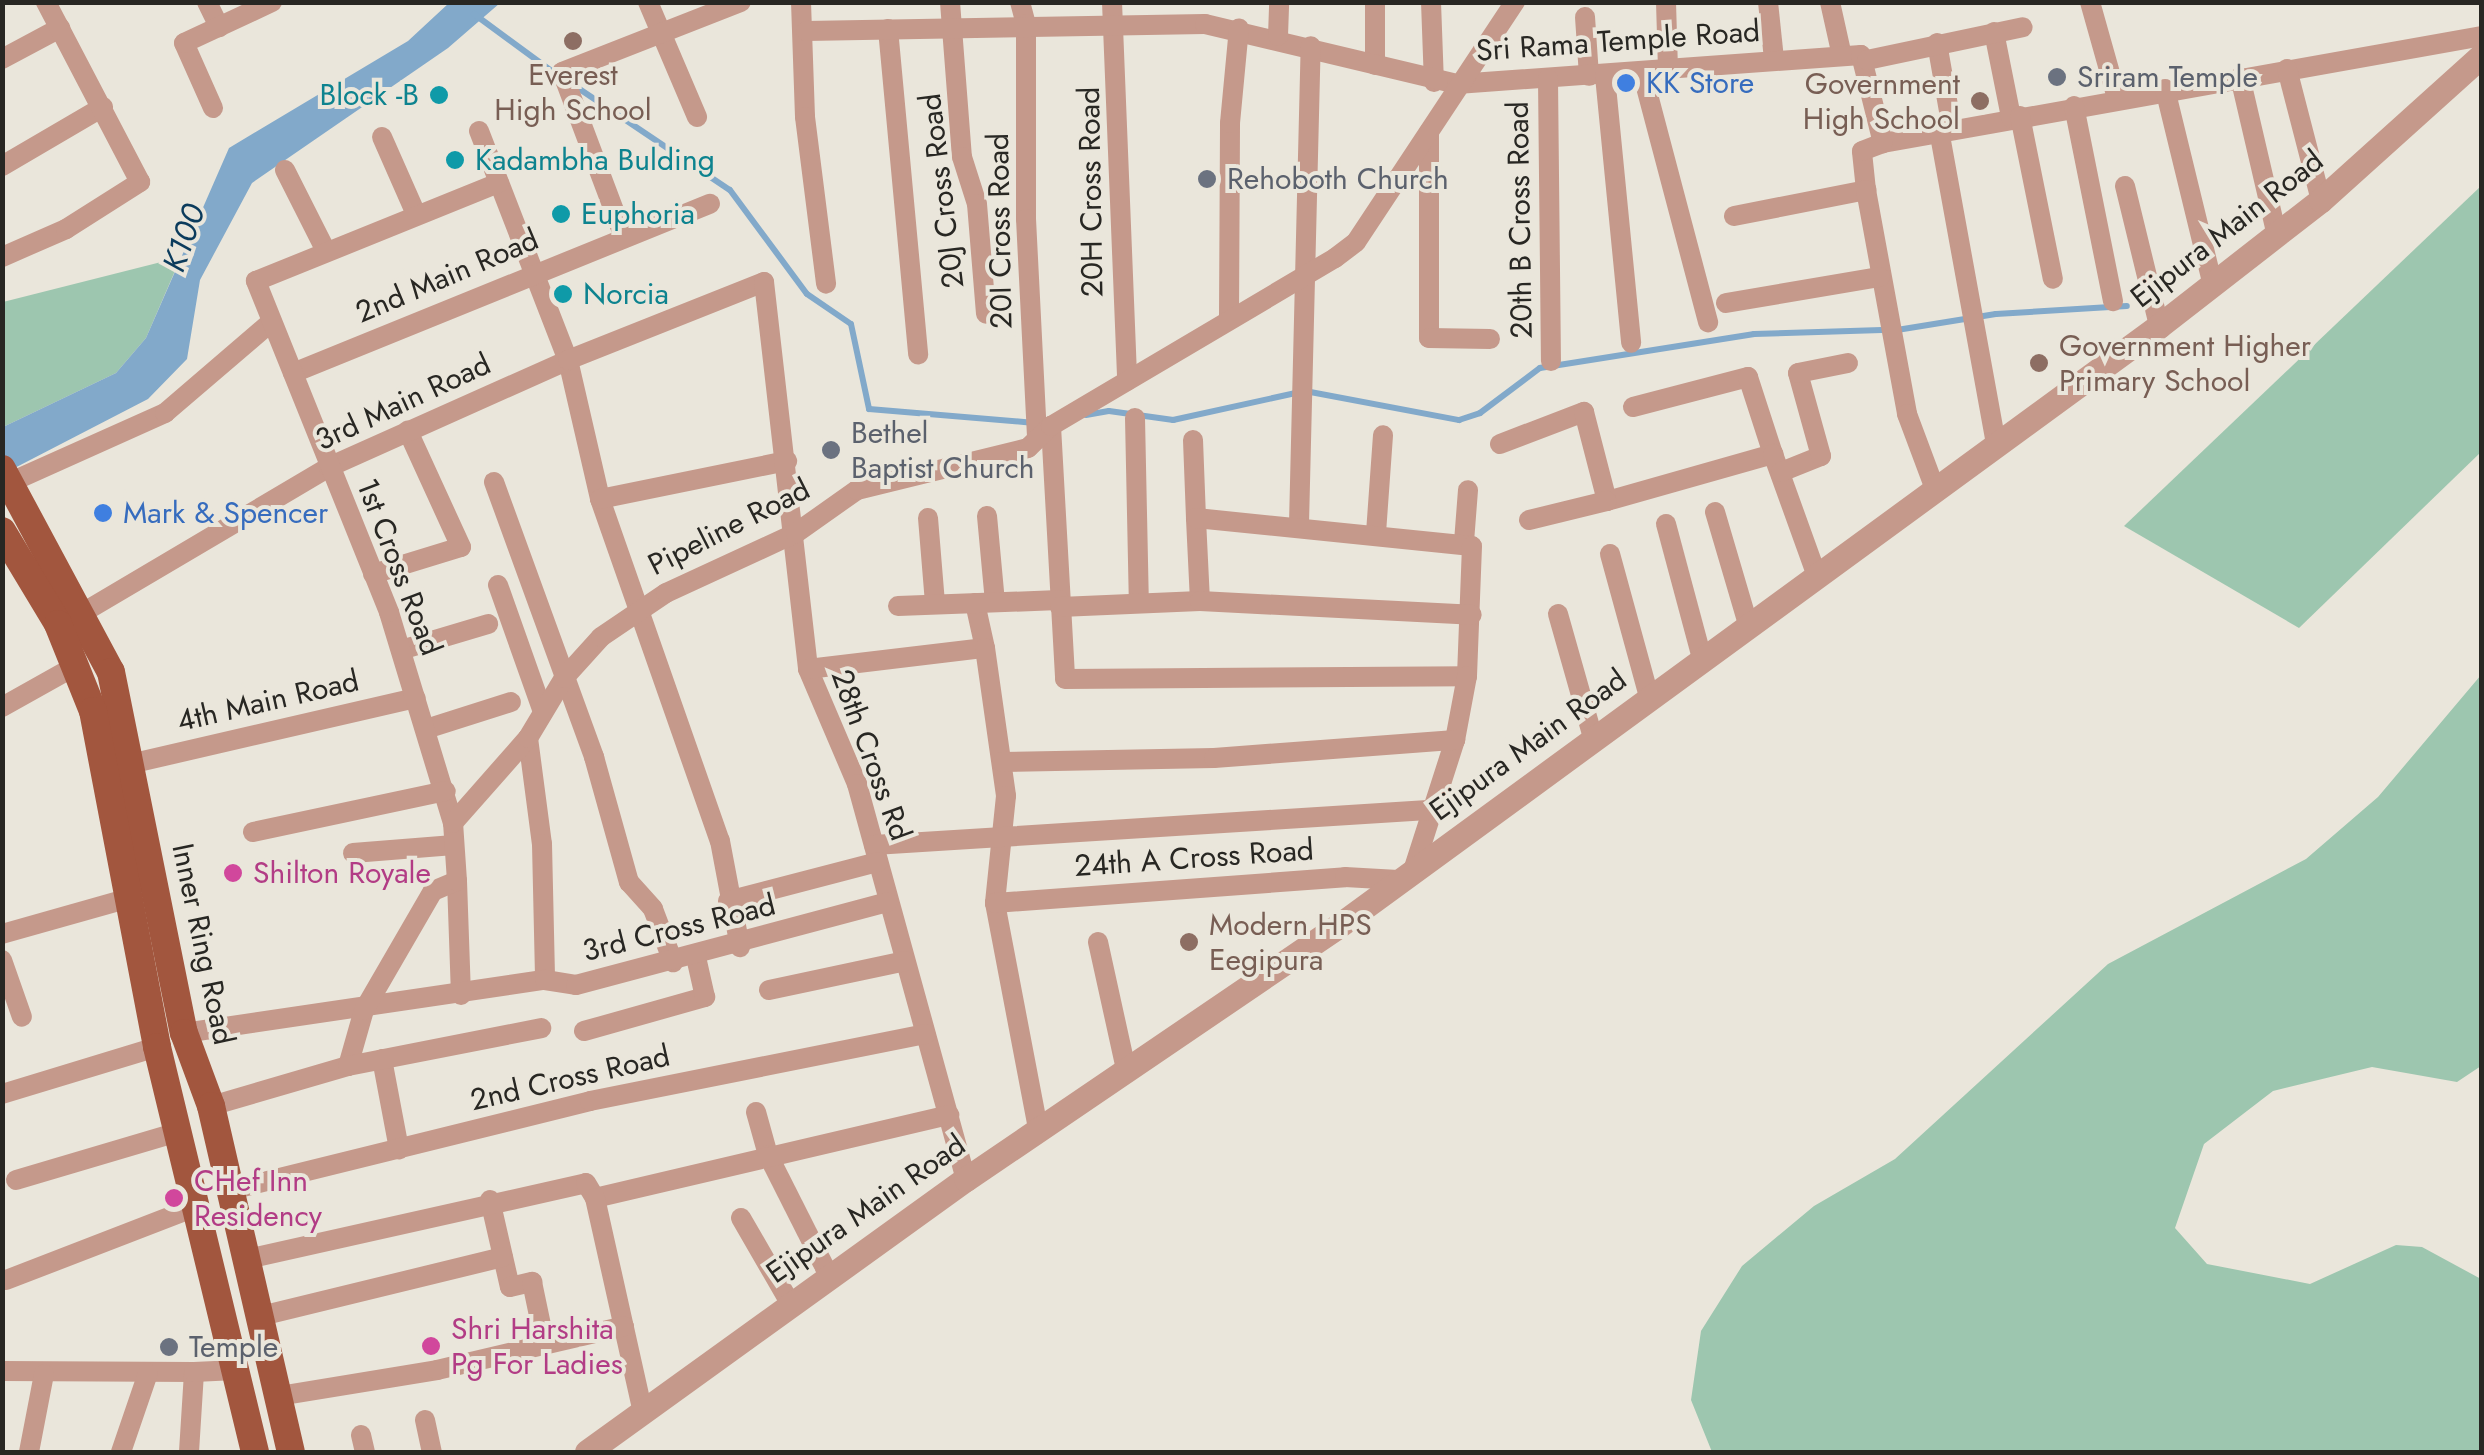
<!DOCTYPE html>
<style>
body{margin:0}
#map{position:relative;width:2484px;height:1455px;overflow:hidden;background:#eae6db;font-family:Jost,sans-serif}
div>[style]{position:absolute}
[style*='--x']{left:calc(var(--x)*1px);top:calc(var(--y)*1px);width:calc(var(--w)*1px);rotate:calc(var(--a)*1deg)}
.green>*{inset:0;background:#9dc6af}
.water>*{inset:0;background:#82a9ca}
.stream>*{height:6px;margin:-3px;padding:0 3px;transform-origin:3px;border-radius:3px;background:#82a9ca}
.minor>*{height:20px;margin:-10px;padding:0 10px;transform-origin:10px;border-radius:10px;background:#c5998b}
.tertiary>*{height:25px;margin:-12.5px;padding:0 12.5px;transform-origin:12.5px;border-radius:12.5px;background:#c5998b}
.primary>*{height:28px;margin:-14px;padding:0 14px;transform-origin:14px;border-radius:14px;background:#a2563e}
.dots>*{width:28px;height:28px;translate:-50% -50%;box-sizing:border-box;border:5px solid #eae6db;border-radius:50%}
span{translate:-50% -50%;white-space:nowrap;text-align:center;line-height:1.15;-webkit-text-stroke:8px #eae6db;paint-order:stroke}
.street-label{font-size:30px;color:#282723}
.education-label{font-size:30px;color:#785e54}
.right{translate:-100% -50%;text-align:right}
.left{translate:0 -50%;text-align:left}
.worship-label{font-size:30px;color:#5b616d}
.shop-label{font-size:30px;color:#366cbe}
.culture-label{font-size:30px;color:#0d838f}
.hotel-label{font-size:30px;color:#b23c85}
.water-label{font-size:32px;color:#0b3b5c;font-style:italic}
.frame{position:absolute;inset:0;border:5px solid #282723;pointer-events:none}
</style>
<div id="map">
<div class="green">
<div style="clip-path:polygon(2481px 186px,2481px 452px,2299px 628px,2124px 526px)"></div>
<div style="clip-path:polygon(181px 257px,146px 338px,116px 373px,3px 427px,3px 302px)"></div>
<div style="clip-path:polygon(2481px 675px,2481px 1066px,2457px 1082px,2372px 1067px,2273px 1091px,2204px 1144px,2175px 1228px,2207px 1264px,2310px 1284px,2396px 1245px,2422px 1247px,2481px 1279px,2481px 1452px,1712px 1452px,1691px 1400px,1701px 1331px,1742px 1266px,1814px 1206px,1895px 1159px,2108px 964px,2306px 859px,2378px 797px)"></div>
</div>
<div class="water">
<div style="clip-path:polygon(449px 3px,500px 3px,448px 48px,252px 183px,200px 280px,187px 359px,148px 399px,3px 474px,3px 427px,116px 373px,146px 338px,229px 148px,408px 41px)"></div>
</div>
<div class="stream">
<div style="--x:474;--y:14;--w:103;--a:36.3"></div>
<div style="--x:572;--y:84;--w:190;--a:33.9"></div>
<div style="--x:730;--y:190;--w:129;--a:53.5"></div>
<div style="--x:807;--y:294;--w:53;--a:34.3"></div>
<div style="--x:851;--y:324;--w:87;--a:78"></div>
<div style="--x:869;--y:409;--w:166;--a:4.8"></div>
<div style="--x:1897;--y:330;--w:100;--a:-9.2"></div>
<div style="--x:1996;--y:314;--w:131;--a:-3.5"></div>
<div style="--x:1086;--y:415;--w:23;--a:-10"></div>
<div style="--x:1109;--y:411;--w:65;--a:8"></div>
<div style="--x:1173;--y:420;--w:135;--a:-12.4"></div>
<div style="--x:1305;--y:391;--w:157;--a:10.7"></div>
<div style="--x:1459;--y:420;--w:22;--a:-18"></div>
<div style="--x:1480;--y:413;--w:75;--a:-36.9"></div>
<div style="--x:1540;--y:368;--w:217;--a:-9"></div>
<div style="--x:1754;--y:334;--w:128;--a:-1.8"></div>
</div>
<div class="minor">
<div style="--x:207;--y:2;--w:28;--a:64"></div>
<div style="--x:648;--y:2;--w:125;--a:66.9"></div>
<div style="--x:801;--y:2;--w:115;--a:88"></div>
<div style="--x:805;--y:117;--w:168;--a:82.8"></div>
<div style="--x:950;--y:2;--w:155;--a:85.6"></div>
<div style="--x:962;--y:157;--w:49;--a:72.3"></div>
<div style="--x:977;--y:204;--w:110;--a:85.3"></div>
<div style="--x:1020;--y:2;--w:23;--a:75"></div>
<div style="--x:1026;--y:24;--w:195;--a:90"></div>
<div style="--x:1026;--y:219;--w:217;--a:87.1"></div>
<div style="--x:1112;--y:2;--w:379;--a:87.7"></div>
<div style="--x:1375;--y:2;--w:63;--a:90"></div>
<div style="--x:1431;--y:2;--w:80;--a:87.9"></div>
<div style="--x:1666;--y:2;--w:67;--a:88.3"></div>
<div style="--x:1768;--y:2;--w:57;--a:84"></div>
<div style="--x:1830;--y:2;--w:55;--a:77.5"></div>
<div style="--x:2090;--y:2;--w:100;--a:74.3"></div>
<div style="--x:1585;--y:17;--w:59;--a:86.1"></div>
<div style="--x:888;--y:29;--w:327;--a:84.7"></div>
<div style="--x:806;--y:31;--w:399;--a:-1"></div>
<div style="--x:1205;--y:24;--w:259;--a:13.4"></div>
<div style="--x:1457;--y:84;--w:405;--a:-4.1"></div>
<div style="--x:1861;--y:55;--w:91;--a:76"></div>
<div style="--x:1883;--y:143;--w:608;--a:-10.13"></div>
<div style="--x:1994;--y:32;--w:87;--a:78.7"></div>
<div style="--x:1278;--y:36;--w:34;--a:-88"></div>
<div style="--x:1937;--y:43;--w:86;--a:80"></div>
<div style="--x:2;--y:59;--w:66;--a:-28.1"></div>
<div style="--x:1867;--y:60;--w:159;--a:-11.9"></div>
<div style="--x:2287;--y:69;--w:135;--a:75.5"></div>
<div style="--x:1642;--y:72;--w:259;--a:75.2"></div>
<div style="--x:1605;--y:76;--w:268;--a:84.4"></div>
<div style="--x:2240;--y:77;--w:163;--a:76.9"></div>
<div style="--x:1548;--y:79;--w:282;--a:89.4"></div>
<div style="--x:2165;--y:89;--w:203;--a:76.3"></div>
<div style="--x:2074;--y:106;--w:199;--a:78.7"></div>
<div style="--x:213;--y:108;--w:71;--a:-114"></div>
<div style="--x:184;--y:43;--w:97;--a:-25"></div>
<div style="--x:2020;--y:116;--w:166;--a:78.6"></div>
<div style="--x:1939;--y:130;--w:320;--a:79.7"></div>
<div style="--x:479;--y:131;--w:246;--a:68.8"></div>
<div style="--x:568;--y:360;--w:143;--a:77"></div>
<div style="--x:600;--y:499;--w:362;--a:70.7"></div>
<div style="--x:720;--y:841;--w:108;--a:79.3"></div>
<div style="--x:1429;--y:132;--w:206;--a:90"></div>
<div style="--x:1429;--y:338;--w:61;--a:0.9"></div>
<div style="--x:382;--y:137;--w:84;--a:66.2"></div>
<div style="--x:2;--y:166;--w:117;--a:-30.3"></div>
<div style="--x:285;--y:170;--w:91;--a:63.2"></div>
<div style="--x:2125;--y:186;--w:144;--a:76.3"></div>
<div style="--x:1866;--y:190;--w:39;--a:-96"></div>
<div style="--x:1862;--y:151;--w:22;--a:-21"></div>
<div style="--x:1734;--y:216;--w:135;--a:-11.1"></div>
<div style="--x:1866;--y:190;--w:228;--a:79.6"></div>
<div style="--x:1907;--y:414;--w:80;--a:69.5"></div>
<div style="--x:624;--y:237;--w:176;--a:-110.6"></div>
<div style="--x:562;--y:72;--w:192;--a:-21.4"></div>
<div style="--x:2;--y:257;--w:70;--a:-23.6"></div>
<div style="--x:66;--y:229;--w:88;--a:-32.4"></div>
<div style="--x:140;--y:182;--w:203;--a:-117.6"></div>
<div style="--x:1726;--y:303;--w:156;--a:-9.6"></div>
<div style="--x:1229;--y:318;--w:195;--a:-89.7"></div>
<div style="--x:1230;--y:123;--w:95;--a:-84.6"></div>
<div style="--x:293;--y:373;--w:450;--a:-22.1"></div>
<div style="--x:1633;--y:407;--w:119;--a:-14.6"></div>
<div style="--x:1748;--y:377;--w:81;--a:72"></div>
<div style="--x:1135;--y:418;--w:185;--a:88.8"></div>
<div style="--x:1051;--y:426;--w:253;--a:86.8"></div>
<div style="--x:1065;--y:679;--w:402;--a:-0.4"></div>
<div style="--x:1193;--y:440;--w:78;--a:87.8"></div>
<div style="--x:1500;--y:444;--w:90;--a:-20.9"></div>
<div style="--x:1584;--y:412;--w:92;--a:75.5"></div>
<div style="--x:1607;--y:501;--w:173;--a:-15.8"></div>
<div style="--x:1773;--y:454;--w:130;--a:70.2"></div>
<div style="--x:1781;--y:472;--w:43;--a:-21.8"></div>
<div style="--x:1821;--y:456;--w:86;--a:-105.5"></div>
<div style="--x:1798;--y:373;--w:51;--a:-11.3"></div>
<div style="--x:11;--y:482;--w:169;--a:-24.1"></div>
<div style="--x:165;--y:413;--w:140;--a:-40.6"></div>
<div style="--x:494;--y:482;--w:293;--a:70"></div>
<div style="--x:594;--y:757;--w:130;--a:74.4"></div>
<div style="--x:629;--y:882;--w:36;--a:48"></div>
<div style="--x:653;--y:909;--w:57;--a:69.3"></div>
<div style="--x:600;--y:499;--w:191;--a:-11.5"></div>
<div style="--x:1715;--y:512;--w:117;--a:73.6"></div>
<div style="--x:987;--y:516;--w:86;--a:84.7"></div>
<div style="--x:928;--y:518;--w:86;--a:85.3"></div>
<div style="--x:1529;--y:520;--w:80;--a:-13.7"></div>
<div style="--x:1299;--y:524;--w:478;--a:-88.6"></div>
<div style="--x:1666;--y:524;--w:139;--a:75"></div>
<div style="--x:1376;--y:533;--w:98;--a:-85.9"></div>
<div style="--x:1464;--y:542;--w:52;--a:-85.6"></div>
<div style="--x:1610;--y:554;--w:148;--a:74.7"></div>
<div style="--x:373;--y:574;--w:92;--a:-17.1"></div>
<div style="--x:461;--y:547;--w:128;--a:-114.6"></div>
<div style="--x:498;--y:585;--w:135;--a:70.5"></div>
<div style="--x:1200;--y:601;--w:83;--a:-92.8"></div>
<div style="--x:1196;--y:518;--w:277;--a:5.8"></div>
<div style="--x:1472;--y:546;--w:130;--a:92.2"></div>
<div style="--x:1467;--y:676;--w:65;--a:100.6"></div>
<div style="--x:1455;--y:740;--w:134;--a:107.8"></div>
<div style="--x:975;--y:603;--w:46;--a:77.5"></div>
<div style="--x:898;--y:606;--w:161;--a:-2.1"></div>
<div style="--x:1060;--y:607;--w:140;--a:-2.5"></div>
<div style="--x:1200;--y:601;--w:272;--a:2.9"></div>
<div style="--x:84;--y:612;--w:285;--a:-30.6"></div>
<div style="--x:329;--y:467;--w:262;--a:-24.1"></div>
<div style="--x:568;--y:360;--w:211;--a:-21.7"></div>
<div style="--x:764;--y:282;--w:389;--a:83.5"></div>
<div style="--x:808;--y:669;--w:125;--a:66.9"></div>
<div style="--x:857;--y:784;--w:410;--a:74.6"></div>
<div style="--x:1558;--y:614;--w:129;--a:74.2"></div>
<div style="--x:401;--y:650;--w:91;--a:-16.6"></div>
<div style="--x:808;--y:669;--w:178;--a:-6.8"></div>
<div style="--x:985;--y:648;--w:149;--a:81.9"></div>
<div style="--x:1006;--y:796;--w:108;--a:95.9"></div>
<div style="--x:995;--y:903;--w:229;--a:79.2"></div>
<div style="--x:2;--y:707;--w:86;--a:-29.2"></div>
<div style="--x:426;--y:729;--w:89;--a:-17.6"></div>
<div style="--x:528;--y:738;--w:107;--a:82.5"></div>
<div style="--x:542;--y:844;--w:136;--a:88.7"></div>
<div style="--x:1002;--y:762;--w:212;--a:-1.1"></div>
<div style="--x:1214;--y:758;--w:242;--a:-4.3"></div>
<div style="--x:134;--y:763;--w:289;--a:-13"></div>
<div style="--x:453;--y:823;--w:220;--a:-106.9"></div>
<div style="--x:389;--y:612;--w:357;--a:-111.9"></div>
<div style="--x:256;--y:281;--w:262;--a:-22"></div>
<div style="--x:253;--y:832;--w:197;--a:-12"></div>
<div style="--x:874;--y:845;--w:555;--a:-3.61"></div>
<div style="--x:353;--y:853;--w:101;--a:-4.5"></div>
<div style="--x:457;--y:881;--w:114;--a:88"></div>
<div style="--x:728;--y:901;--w:155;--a:-14.6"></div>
<div style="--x:995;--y:903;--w:351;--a:-4.2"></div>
<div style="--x:1345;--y:877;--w:53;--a:3.2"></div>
<div style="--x:2;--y:934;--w:132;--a:-15.8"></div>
<div style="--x:1098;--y:942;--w:130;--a:77.6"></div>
<div style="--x:2;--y:960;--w:60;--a:70.7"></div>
<div style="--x:769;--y:990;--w:139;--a:-12"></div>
<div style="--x:584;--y:1031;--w:126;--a:-15.7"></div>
<div style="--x:705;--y:997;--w:41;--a:-102.7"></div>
<div style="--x:184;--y:1033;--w:365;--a:-8.4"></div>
<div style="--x:545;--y:980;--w:31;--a:9"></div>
<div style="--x:576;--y:985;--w:322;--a:-14.9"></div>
<div style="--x:382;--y:1059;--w:92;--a:79.3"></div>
<div style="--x:348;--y:1066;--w:58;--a:-74.1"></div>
<div style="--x:364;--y:1010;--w:138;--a:-59.9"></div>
<div style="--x:433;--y:891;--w:26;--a:-23"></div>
<div style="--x:457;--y:881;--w:58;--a:-93.9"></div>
<div style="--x:453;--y:823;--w:113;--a:-48.6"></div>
<div style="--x:528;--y:738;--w:70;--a:-59"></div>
<div style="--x:564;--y:678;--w:55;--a:-47.9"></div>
<div style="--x:601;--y:637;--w:78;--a:-34.1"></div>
<div style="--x:666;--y:593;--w:143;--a:-24.8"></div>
<div style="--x:796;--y:533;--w:75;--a:-35.2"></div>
<div style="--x:857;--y:490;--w:176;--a:-13.8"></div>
<div style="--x:1028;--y:448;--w:32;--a:-44"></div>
<div style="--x:1051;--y:426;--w:330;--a:-30.6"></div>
<div style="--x:1335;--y:258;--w:26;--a:-37"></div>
<div style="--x:1356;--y:242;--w:288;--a:-56.5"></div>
<div style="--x:2;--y:1094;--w:162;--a:-16.9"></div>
<div style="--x:211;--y:1106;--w:143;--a:-16.3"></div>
<div style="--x:348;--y:1066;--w:197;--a:-11.1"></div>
<div style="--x:756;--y:1112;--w:45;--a:74.4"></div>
<div style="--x:768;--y:1155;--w:136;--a:63.2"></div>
<div style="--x:16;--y:1180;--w:169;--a:-16.5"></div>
<div style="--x:231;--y:1190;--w:370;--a:-13.9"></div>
<div style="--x:590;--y:1101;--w:342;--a:-11.3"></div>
<div style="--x:595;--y:1198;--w:364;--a:-13.2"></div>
<div style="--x:490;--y:1200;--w:89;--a:77.1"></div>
<div style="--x:510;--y:1287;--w:23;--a:-13"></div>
<div style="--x:532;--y:1282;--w:63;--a:78.2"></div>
<div style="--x:741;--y:1218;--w:98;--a:60"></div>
<div style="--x:247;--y:1259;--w:347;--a:-12.6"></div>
<div style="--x:586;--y:1183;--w:17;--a:59"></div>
<div style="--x:595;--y:1198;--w:215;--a:77.4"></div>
<div style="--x:6;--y:1280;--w:203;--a:-21.1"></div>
<div style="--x:261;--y:1316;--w:249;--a:-13.7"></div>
<div style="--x:2;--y:1371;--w:192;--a:0.3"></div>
<div style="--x:279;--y:1396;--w:160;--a:-9.3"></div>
<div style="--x:437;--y:1370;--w:192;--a:-13.2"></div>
<div style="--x:425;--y:1420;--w:33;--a:78"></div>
<div style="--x:361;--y:1435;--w:17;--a:77"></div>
<div style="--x:29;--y:1452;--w:79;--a:-79.1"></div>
<div style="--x:121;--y:1452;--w:83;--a:-71.1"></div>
<div style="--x:189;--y:1452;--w:80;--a:-86.4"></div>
<div style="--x:194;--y:1372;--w:42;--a:-2.7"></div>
</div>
<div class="tertiary">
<div style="--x:587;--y:1452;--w:467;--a:-35.8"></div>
<div style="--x:966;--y:1179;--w:448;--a:-34.2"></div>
<div style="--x:1337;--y:927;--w:1018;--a:-36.17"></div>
<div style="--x:2159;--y:326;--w:205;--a:-37.9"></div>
<div style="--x:2321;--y:200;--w:217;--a:-42"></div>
</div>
<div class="primary">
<div style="--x:2;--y:469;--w:230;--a:61.8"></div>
<div style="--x:111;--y:672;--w:368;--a:78.6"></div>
<div style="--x:184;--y:1033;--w:78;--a:69.7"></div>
<div style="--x:211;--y:1106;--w:355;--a:77"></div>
<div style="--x:2;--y:531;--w:109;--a:58.9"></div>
<div style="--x:58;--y:624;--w:94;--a:68.1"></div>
<div style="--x:93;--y:711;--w:342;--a:79.2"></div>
<div style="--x:157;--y:1047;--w:417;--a:76.4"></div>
</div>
<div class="dots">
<div style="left:573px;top:41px;background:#8d6e63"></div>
<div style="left:2057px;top:77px;background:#6b7280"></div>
<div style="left:1626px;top:83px;background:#3f7fe0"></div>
<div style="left:439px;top:95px;background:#0f9aa8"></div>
<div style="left:1980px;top:101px;background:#8d6e63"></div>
<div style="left:455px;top:160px;background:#0f9aa8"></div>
<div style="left:1207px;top:179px;background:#6b7280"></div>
<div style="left:561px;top:214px;background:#0f9aa8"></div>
<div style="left:563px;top:294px;background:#0f9aa8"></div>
<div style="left:2039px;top:363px;background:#8d6e63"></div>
<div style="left:831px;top:450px;background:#6b7280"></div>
<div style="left:103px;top:513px;background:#3f7fe0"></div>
<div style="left:233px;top:873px;background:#d1479c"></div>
<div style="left:1189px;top:942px;background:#8d6e63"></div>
<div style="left:174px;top:1198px;background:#d1479c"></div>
<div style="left:431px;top:1346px;background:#d1479c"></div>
<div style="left:169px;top:1347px;background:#6b7280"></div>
</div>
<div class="street-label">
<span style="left:1618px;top:41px;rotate:-4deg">Sri Rama Temple Road</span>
<span style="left:942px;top:191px;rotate:-97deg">20J Cross Road</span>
<span style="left:1091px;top:192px;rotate:-91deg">20H Cross Road</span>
<span style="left:1520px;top:220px;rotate:-91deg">20th B Cross Road</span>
<span style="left:2227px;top:229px;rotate:-38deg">Ejipura Main Road</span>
<span style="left:1000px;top:231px;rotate:-91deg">20I Cross Road</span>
<span style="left:447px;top:276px;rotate:-23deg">2nd Main Road</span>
<span style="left:403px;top:402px;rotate:-25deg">3rd Main Road</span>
<span style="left:729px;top:527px;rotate:-27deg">Pipeline Road</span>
<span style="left:399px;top:567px;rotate:69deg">1st Cross Road</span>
<span style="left:268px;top:701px;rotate:-13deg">4th Main Road</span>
<span style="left:1528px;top:745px;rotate:-36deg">Ejipura Main Road</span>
<span style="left:871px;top:755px;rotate:70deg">28th Cross Rd</span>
<span style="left:1194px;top:858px;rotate:-4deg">24th A Cross Road</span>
<span style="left:679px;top:928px;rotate:-14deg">3rd Cross Road</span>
<span style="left:203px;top:944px;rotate:78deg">Inner Ring Road</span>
<span style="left:570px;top:1078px;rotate:-13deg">2nd Cross Road</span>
<span style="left:866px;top:1209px;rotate:-35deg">Ejipura Main Road</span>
</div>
<div class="education-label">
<span style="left:573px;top:92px">Everest<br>High School</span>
<span class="right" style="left:1960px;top:101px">Government<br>High School</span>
<span class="left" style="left:2059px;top:363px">Government Higher<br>Primary School</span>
<span class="left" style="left:1209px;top:942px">Modern HPS<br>Eegipura</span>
</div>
<div class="worship-label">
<span class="left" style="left:2077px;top:77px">Sriram Temple</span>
<span class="left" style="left:1227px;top:179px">Rehoboth Church</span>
<span class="left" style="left:851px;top:450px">Bethel<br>Baptist Church</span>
<span class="left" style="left:189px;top:1347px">Temple</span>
</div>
<div class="shop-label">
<span class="left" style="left:1646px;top:83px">KK Store</span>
<span class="left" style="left:123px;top:513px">Mark &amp; Spencer</span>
</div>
<div class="culture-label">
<span class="right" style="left:419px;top:95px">Block -B</span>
<span class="left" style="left:475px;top:160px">Kadambha Bulding</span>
<span class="left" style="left:581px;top:214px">Euphoria</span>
<span class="left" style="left:583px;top:294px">Norcia</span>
</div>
<div class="hotel-label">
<span class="left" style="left:253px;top:873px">Shilton Royale</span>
<span class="left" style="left:194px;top:1198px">CHef Inn<br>Residency</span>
<span class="left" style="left:451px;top:1346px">Shri Harshita<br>Pg For Ladies</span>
</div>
<div class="water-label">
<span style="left:184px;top:238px;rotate:-71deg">K100</span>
</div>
<div class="frame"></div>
</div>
